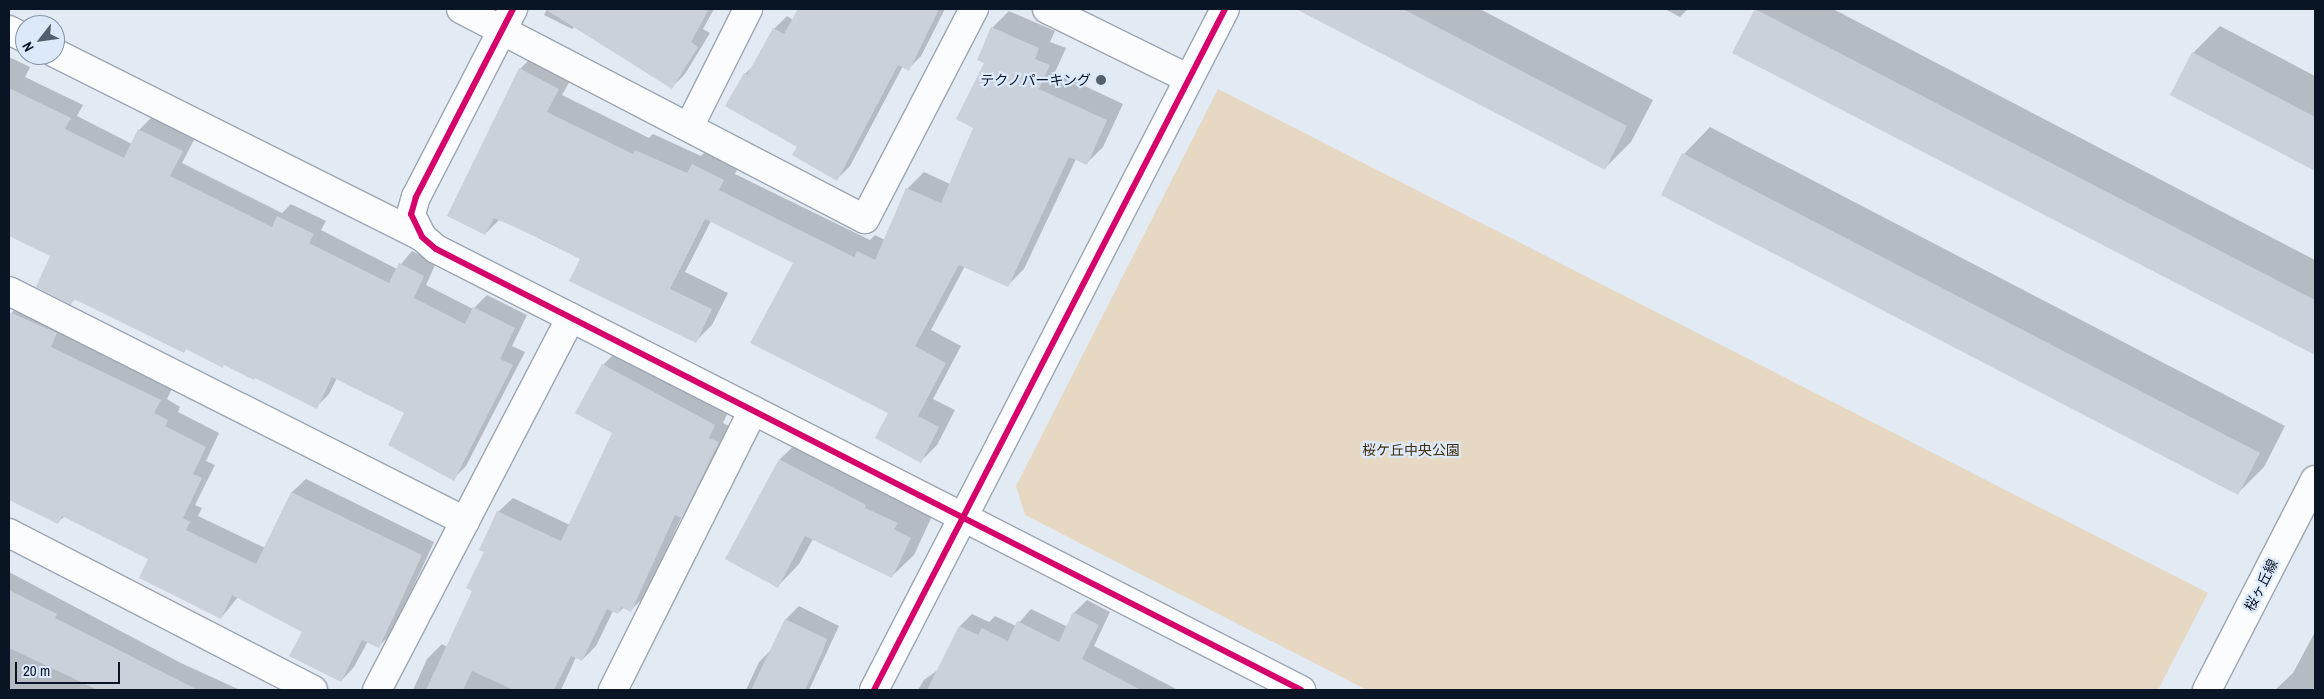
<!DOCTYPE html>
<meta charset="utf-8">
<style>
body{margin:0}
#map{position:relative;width:2324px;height:699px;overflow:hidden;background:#e2eaf4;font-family:"Archivo Narrow","Noto Sans JP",sans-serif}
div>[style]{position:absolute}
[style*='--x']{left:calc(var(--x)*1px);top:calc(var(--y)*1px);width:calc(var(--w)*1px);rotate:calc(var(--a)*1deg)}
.green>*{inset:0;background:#e7d8c4}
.shadow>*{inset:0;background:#0003}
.building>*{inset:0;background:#cad1db}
.roads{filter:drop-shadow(1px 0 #9ca6b2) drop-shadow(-1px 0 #9ca6b2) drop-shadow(0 1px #9ca6b2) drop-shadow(0 -1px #9ca6b2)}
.minor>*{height:28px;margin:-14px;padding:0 14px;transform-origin:14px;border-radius:14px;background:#fbfcfd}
.tertiary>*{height:28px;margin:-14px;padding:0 14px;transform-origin:14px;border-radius:14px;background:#fbfcfd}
.cycleway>*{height:6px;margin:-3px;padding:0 3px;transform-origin:3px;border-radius:3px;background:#d6006c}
.dots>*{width:14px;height:14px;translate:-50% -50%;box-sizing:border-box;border:2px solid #dbe9fb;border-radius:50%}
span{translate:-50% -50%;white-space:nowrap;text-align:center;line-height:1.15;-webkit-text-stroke:4.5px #dbe9fb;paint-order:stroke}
.poi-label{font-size:14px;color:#091525}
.right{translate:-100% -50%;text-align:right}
.park-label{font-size:14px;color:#422c09}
.street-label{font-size:14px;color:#091525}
.frame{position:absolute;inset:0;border:10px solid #091525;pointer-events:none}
.north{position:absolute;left:15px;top:15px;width:50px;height:50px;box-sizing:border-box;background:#dbe9fb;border:1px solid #8794a5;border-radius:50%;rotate:240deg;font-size:14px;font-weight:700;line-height:20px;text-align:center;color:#091525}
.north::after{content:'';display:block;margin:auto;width:18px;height:22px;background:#55606d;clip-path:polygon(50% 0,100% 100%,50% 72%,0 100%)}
.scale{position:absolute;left:15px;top:662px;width:105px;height:22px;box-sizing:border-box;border:2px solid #091525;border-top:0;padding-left:6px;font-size:15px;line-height:18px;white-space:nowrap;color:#091525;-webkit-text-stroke:4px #dbe9fb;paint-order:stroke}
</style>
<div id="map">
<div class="green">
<div style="clip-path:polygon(1218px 89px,2208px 593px,2158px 690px,1367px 690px,1025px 515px,1016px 486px)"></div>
</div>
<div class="shadow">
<div style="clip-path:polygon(547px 9px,714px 9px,703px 29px,710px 33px,685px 74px,672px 87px,574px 27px,572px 29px,544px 15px)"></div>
<div style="clip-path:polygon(799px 9px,945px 9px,921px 56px,908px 69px,903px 66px,850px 166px,837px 179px,798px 146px,745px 74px,754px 65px,774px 29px,787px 16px,793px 20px)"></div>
<div style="clip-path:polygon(1309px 9px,1480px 9px,1653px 100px,1631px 142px,1605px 168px,1307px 13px)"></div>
<div style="clip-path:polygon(1665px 9px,1688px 9px,1680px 17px)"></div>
<div style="clip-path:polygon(1756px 9px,1833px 9px,2315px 260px,2315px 351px,1734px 52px)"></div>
<div style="clip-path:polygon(1009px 11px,1055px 31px,1050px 42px,1066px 48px,1055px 72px,1123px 104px,1103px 147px,1086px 164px,1076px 159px,1024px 269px,1007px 286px,965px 266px,931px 330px,961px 346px,933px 399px,955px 410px,937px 445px,921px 461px,795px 262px,711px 221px,685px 272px,728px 293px,712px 325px,696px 341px,581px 259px,500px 219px,485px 234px,449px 215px,520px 69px,537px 52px,575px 72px,562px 95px,649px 138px,653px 134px,701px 156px,709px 148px,740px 163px,735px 174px,870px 240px,875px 235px,885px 240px,907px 189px,924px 172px,950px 184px,975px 127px,992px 28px)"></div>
<div style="clip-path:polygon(2220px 26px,2315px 76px,2315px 170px,2172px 94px,2193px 53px)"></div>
<div style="clip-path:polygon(9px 57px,30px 67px,25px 77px,83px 105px,77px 116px,132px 144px,139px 130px,152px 117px,195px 138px,182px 163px,282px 213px,291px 204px,326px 221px,321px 230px,397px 269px,412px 251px,436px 263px,426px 285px,473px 309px,487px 295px,527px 315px,512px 346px,525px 352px,466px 466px,453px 479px,406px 412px,337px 378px,329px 394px,316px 407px,256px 377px,187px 348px,184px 352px,76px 298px,71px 303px,52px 256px,9px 234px,9px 189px,26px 155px,9px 146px)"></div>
<div style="clip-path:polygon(1710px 127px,2285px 426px,2264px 467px,2238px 493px,1684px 154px)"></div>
<div style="clip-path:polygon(24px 299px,173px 386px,167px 399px,180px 407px,178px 412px,219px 433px,206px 461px,215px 465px,195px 505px,202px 508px,198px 516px,265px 548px,292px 492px,306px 479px,434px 542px,392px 633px,379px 646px,368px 641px,354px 667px,341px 681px,303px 631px,238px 597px,221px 618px,150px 558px,65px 516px,58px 522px,9px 498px,9px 316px)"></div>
<div style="clip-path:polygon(618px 350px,729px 410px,723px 423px,733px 428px,696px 502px,682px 516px,645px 596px,631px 610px,624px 607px,618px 613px,613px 611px,596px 646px,582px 660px,576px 657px,561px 690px,413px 690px,427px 659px,442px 644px,447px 647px,474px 590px,498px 512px,513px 498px,570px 525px,613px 433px,577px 412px,603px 365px)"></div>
<div style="clip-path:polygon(802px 438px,932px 516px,914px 555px,892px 576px,813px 539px,799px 564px,778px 586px,727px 559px,780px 459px)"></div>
<div style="clip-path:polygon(9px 572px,181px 663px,240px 690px,9px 690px)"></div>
<div style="clip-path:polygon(1087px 600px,1110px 612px,1094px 646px,1178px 690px,918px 690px,924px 680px,939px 669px,960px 626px,972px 614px,989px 622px,995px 616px,1016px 626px,1031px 609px,1068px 627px,1074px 613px)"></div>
<div style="clip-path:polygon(799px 606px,839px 626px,809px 690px,746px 690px,759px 662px,772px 649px,786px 619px)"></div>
<div style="clip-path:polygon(2315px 632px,2315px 690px,2275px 690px,2293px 673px)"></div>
</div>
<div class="building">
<div style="clip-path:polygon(545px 9px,709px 9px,691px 42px,698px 47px,672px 89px)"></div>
<div style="clip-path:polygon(798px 9px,939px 9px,909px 71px,898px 65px,837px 181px,792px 155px,797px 147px,725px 106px,744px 73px,747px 75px,773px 28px,784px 34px)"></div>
<div style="clip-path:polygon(1296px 9px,1403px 9px,1627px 126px,1605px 170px)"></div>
<div style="clip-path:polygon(1755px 9px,2315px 300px,2315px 355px,1732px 53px)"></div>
<div style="clip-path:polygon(991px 27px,1039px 48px,1035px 59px,1050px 65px,1039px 89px,1107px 120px,1087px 165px,1069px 157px,1008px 287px,959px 265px,915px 346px,946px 363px,918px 416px,939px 427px,921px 463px,875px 438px,888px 413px,750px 343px,793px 263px,705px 219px,670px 289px,712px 309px,696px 343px,569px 281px,580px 259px,548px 242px,494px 218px,485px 235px,447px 216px,519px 68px,559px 89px,547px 112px,633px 154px,635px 150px,687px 173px,692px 164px,724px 180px,719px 190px,854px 257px,857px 251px,875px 260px,906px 188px,941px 203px,973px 128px,956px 119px,984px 63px,977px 60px)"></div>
<div style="clip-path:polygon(2192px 52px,2315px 117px,2315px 171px,2170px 95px)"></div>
<div style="clip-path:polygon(9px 88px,71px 118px,65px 129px,124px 158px,138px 129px,183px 151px,170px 176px,272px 227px,277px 216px,314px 234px,309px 243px,389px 283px,399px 263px,424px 276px,414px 298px,465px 324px,473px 307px,515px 328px,500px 359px,513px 365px,454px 481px,388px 445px,404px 413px,332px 377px,317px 409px,255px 378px,254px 380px,224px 365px,223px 368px,186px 349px,184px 353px,74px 299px,71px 305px,36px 287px,50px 256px,9px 236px)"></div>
<div style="clip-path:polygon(1682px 153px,2260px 453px,2238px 495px,1661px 195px)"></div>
<div style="clip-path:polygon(9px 312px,57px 333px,51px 347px,161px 400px,154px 413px,168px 420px,165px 426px,206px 447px,193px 474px,202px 478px,183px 518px,190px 522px,186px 530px,256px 564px,291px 492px,422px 555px,379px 648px,362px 640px,341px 682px,289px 656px,302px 632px,232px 595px,221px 619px,139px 578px,148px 559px,62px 516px,58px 524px,9px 500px)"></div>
<div style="clip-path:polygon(602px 364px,715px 425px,709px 438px,719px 442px,682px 518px,675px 515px,631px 612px,621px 607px,618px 614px,607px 609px,582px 661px,571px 656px,554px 690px,514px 690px,472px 671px,463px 690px,426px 690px,472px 591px,466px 588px,484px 552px,479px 550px,497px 511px,561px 541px,612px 433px,575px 413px)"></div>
<div style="clip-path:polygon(779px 459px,866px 505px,865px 508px,898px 523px,894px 529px,911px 538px,892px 578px,805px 536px,778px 588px,725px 559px)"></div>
<div style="clip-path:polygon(9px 590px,57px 614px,55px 618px,198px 690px,98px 690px,9px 648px)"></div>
<div style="clip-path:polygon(1073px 612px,1099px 625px,1082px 659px,1141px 690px,927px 690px,959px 626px,978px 635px,982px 628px,1008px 641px,1017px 621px,1059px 642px)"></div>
<div style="clip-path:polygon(785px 619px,827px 639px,822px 653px,805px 690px,751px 690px)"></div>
</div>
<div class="roads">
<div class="minor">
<div style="--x:461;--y:9;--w:455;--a:27.5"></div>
<div style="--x:865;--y:219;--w:237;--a:-62.6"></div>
<div style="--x:1047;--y:9;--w:158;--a:26.2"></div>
<div style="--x:9;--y:30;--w:18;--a:27"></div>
<div style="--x:55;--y:53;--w:411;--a:26.6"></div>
<div style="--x:689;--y:127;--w:132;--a:-63.4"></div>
<div style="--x:436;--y:249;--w:591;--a:26.96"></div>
<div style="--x:9;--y:291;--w:511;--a:26.77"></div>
<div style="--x:9;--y:533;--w:342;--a:27.3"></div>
<div style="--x:377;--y:690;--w:420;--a:-62.5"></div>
<div style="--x:613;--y:690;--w:313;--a:-63.4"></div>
</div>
<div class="tertiary">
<div style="--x:436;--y:249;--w:18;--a:-139"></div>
<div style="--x:422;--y:237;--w:25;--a:-116"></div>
<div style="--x:411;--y:214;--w:18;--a:-74"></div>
<div style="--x:416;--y:197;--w:212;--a:-62.7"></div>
<div style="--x:963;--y:517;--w:380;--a:27.1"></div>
<div style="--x:874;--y:690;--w:766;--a:-62.73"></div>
<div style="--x:2207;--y:690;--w:236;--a:-62.8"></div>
</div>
</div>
<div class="cycleway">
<div style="--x:513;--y:9;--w:212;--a:117.3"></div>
<div style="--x:416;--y:197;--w:18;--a:106"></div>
<div style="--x:411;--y:214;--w:25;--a:64"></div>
<div style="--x:422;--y:237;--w:18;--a:41"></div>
<div style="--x:436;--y:249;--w:971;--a:27.01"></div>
<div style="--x:874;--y:690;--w:766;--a:-62.73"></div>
</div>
<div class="dots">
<div style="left:1101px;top:80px;background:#55606d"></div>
</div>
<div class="poi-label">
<span class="right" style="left:1091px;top:80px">テクノパーキング</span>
</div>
<div class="park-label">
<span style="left:1411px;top:450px">桜ケ丘中央公園</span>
</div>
<div class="street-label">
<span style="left:2261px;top:585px;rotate:-63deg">桜ヶ丘線</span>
</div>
<div class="frame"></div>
<div class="north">N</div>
<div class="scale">20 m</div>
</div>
